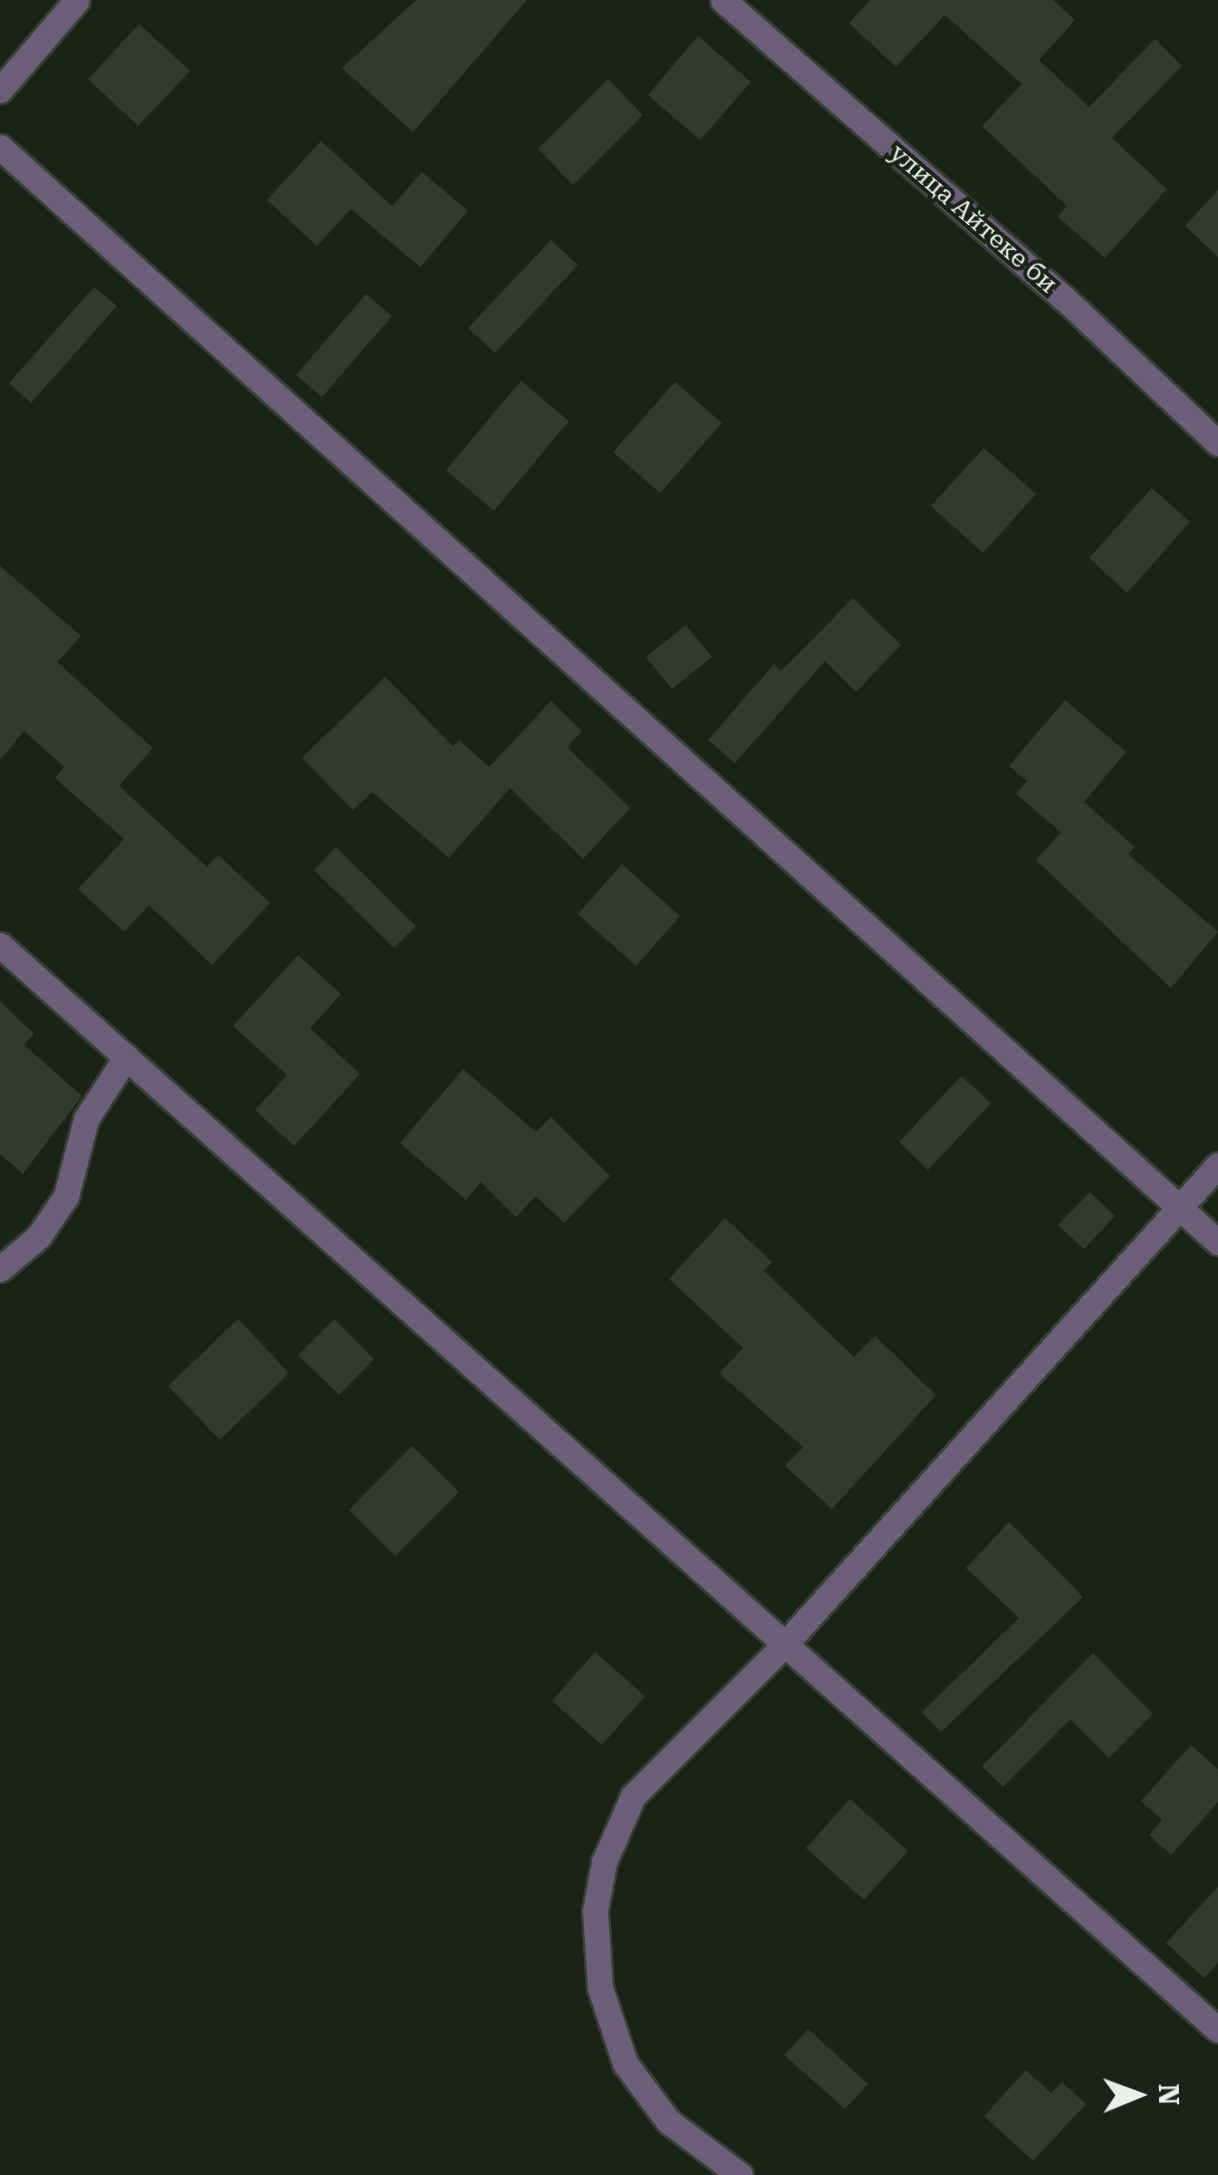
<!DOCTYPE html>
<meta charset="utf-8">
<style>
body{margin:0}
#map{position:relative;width:1218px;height:2175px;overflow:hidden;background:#1b2218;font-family:"Roboto Serif",serif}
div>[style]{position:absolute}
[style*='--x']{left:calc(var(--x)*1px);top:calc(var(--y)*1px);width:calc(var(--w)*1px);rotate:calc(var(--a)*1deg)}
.building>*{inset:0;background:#32392e}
.roads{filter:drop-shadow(2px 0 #383f35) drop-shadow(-2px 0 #383f35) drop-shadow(0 2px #383f35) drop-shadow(0 -2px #383f35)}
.minor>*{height:25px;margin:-12.5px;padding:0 12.5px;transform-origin:12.5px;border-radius:12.5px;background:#6b5e79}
span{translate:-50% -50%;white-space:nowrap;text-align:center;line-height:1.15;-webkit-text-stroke:8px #1b2218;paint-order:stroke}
.street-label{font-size:25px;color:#ebf0e9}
.north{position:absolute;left:1088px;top:2045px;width:100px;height:100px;-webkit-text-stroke:8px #1b2218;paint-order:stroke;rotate:89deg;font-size:28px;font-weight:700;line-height:40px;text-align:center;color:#ebf0e9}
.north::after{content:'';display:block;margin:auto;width:35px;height:45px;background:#ebf0e9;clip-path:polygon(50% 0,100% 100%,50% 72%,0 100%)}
</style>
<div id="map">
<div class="building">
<div style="clip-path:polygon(416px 0,527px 0,413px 132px,342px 68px)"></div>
<div style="clip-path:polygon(870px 0,1053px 0,1075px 20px,1039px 60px,1089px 107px,1155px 39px,1182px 66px,1112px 138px,1167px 189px,1105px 258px,1058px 217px,1067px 206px,982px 126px,1022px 84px,945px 15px,896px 67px,849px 23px)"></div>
<div style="clip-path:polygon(139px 24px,190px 71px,138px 126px,88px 79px)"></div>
<div style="clip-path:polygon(698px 36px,751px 82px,700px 140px,648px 95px)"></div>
<div style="clip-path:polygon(608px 79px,643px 115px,573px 185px,538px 149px)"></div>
<div style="clip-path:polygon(321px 141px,392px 206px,422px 172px,468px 211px,420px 267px,351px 209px,317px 246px,267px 200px)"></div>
<div style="clip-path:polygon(1218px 190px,1218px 257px,1185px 226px)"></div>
<div style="clip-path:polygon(551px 240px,578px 265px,495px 353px,468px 328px)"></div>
<div style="clip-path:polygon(94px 287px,117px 306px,31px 403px,9px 383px)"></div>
<div style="clip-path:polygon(366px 294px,392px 316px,322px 397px,296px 375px)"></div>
<div style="clip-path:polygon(521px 381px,569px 421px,494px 511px,446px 470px)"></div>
<div style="clip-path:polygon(675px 382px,722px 423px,660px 493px,613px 452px)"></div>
<div style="clip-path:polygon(984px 448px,1036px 494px,983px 553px,931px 506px)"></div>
<div style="clip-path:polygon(1152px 488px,1190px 522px,1127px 593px,1089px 558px)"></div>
<div style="clip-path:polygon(0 566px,81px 636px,57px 662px,153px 748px,119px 786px,207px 867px,218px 855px,270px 903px,212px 965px,149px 905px,124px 932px,78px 889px,124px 839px,55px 778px,64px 767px,24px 731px,0 760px)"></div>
<div style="clip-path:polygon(853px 598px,901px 645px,856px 692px,825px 661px,735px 763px,708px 740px,774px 664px,781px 671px)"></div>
<div style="clip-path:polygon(686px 625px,712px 657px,672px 689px,646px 657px)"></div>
<div style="clip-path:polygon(385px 677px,453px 746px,459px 740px,489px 767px,551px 701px,582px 731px,567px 747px,630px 808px,583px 859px,510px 788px,449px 858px,372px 792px,353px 810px,302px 758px)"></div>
<div style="clip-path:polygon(1065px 700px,1126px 752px,1084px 802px,1135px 847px,1128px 854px,1218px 932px,1171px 988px,1036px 860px,1061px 832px,1016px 794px,1027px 781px,1009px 766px)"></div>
<div style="clip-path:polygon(336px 847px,416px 926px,394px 948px,314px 870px)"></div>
<div style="clip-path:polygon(622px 864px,680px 916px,636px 966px,578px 914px)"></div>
<div style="clip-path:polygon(298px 955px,341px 994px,310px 1028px,360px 1074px,294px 1146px,255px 1110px,287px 1075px,233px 1026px)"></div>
<div style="clip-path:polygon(0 1001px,34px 1034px,24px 1045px,82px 1096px,23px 1174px,0 1154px)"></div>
<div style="clip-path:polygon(463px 1069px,536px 1132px,551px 1117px,610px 1176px,564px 1223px,536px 1196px,516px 1217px,481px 1182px,466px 1200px,400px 1143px)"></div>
<div style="clip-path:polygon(961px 1076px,991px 1103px,928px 1170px,899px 1142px)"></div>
<div style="clip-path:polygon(1090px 1192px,1115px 1216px,1084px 1249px,1058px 1225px)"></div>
<div style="clip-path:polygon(725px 1218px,772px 1262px,764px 1271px,854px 1357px,875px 1336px,936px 1395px,832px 1509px,785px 1466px,803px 1447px,719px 1373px,743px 1348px,669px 1279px)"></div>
<div style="clip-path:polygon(238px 1319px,289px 1373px,220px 1440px,168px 1386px)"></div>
<div style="clip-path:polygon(334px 1319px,374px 1359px,339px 1395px,298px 1355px)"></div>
<div style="clip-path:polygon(412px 1446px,459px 1492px,395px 1556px,349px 1510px)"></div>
<div style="clip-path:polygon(1009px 1522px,1083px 1597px,941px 1732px,922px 1712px,1019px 1618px,966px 1568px)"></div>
<div style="clip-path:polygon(595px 1652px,645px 1696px,602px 1745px,552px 1701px)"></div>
<div style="clip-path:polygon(1093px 1653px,1153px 1714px,1109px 1758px,1070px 1719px,1003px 1787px,982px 1766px)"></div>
<div style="clip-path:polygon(1191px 1745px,1218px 1769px,1218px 1802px,1171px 1855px,1149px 1835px,1162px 1820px,1141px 1801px)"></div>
<div style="clip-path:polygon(850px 1799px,908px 1851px,864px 1900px,806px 1848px)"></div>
<div style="clip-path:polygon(1218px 1887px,1218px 1963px,1204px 1978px,1166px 1943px)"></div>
<div style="clip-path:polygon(808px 2029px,868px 2084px,845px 2109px,784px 2055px)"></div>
<div style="clip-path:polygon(1026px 2070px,1051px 2093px,1062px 2082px,1086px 2104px,1033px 2161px,984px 2116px)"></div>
</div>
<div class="roads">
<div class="minor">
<div style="--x:723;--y:0;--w:454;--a:41.2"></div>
<div style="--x:1065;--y:299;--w:210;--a:43.3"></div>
<div style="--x:0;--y:90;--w:118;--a:-49.5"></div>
<div style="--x:0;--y:147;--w:1638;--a:41.96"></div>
<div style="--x:0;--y:945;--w:1631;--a:41.69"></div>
<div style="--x:0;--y:1269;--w:51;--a:-40.2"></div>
<div style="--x:39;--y:1236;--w:48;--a:-56"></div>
<div style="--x:66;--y:1196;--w:80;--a:-75.4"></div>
<div style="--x:86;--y:1119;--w:74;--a:-57.2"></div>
<div style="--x:740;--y:2175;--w:90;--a:-143.1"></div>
<div style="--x:668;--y:2121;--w:72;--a:-126.6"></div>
<div style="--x:625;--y:2063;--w:79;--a:-108.4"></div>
<div style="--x:600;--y:1988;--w:77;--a:-93.7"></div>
<div style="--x:595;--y:1911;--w:50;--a:-79.6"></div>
<div style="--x:604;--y:1862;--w:72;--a:-66.3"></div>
<div style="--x:633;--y:1796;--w:214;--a:-45"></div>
<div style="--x:784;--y:1645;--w:647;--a:-47.88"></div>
</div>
</div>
<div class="street-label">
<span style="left:973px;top:219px;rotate:41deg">улица Айтеке би</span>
</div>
<div class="north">N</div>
</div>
